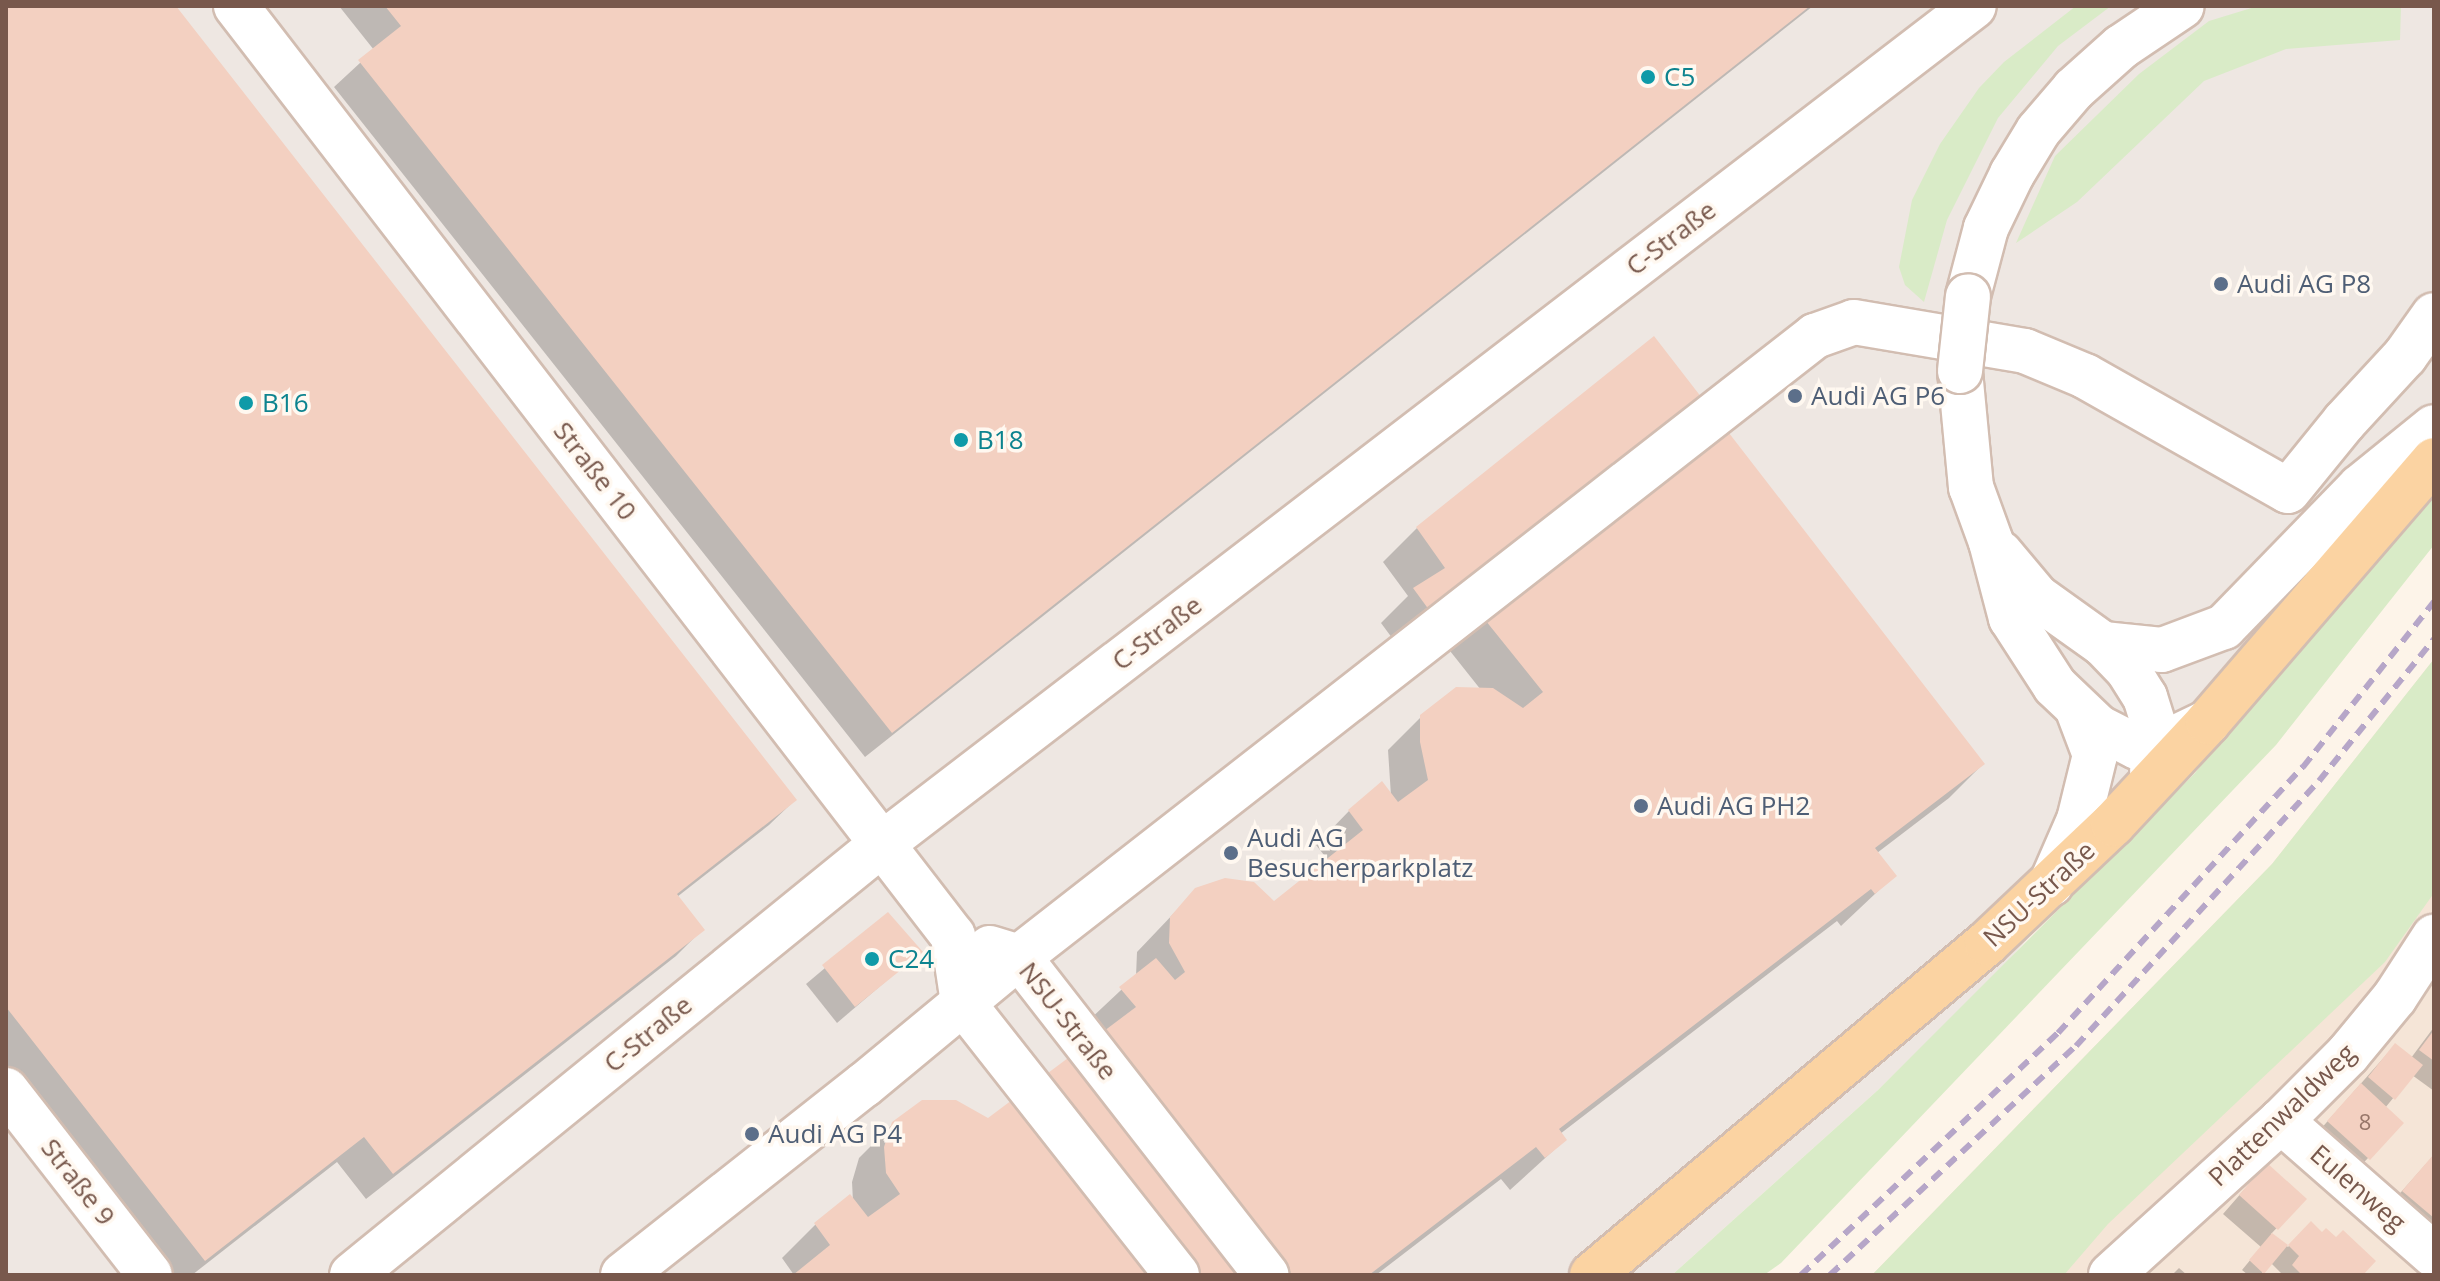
<!DOCTYPE html>
<meta charset="utf-8">
<style>
body{margin:0}
#map{position:relative;width:2440px;height:1281px;overflow:hidden;background:#fdf4e9;font-family:"Open Sans",sans-serif}
div>[style]{position:absolute}
[style*='--x']{left:calc(var(--x)*1px);top:calc(var(--y)*1px);width:calc(var(--w)*1px);rotate:calc(var(--a)*1deg)}
.residential>*{inset:0;background:#f5e5d7}
.industrial>*{inset:0;background:#eee7e2}
.green>*{inset:0;background:#d9ebc7}
.shadow>*{inset:0;background:#0003}
.building>*{inset:0;background:#f3d0c1}
.roads{filter:drop-shadow(2px 0 #d2bdb1) drop-shadow(-2px 0 #d2bdb1) drop-shadow(0 2px #d2bdb1) drop-shadow(0 -2px #d2bdb1)}
.minor>*{height:44px;margin:-22px;padding:0 22px;transform-origin:22px;border-radius:22px;background:#fff}
.major>*{height:44px;margin:-22px;padding:0 22px;transform-origin:22px;border-radius:22px;background:#fbd3a2}
.rail>*{height:6px;margin-top:-3px;transform-origin:0;background:repeating-linear-gradient(90deg,#b6a6c8 0 12px,transparent 0 20px)}
.bridges{filter:drop-shadow(2px 0 #d2bdb1) drop-shadow(-2px 0 #d2bdb1) drop-shadow(0 2px #d2bdb1) drop-shadow(0 -2px #d2bdb1)}
.minor-bridge>*{height:44px;margin:-22px;padding:0 22px;transform-origin:22px;border-radius:22px;background:#fff}
.dots>*{width:22px;height:22px;translate:-50% -50%;box-sizing:border-box;border:4px solid #fff8f0;border-radius:50%}
span{translate:-50% -50%;white-space:nowrap;text-align:center;line-height:1.15;-webkit-text-stroke:7px #fff8f0;paint-order:stroke}
.number-label{font-size:22px;color:#977669}
.number-label span{-webkit-text-stroke-width:0}
.culture-label{font-size:26px;color:#0d838f}
.left{translate:0 -50%;text-align:left}
.street-label{font-size:26px;color:#78584c}
.service-label{font-size:26px;color:#4e5e75}
.frame{position:absolute;inset:0;border:8px solid #78584c;pointer-events:none}
</style>
<div id="map">
<div class="residential">
<div style="clip-path:polygon(2434px 659px,2434px 1275px,1872px 1275px,2272px 864px)"></div>
</div>
<div class="industrial">
<div style="clip-path:polygon(6px 6px,2434px 6px,2434px 469px,2176px 772px,1999px 971px,1878px 1090px,1672px 1275px,6px 1275px)"></div>
</div>
<div class="green">
<div style="clip-path:polygon(2076px 6px,2111px 6px,2058px 46px,1998px 118px,1947px 220px,1924px 302px,1905px 285px,1899px 267px,1912px 200px,1940px 144px,1979px 88px,2004px 62px)"></div>
<div style="clip-path:polygon(2258px 6px,2401px 6px,2400px 40px,2286px 49px,2204px 81px,2077px 202px,2016px 243px,2055px 156px,2139px 74px,2209px 21px)"></div>
<div style="clip-path:polygon(2434px 469px,2434px 545px,2276px 745px,1781px 1263px,1764px 1275px,1672px 1275px,1878px 1090px,2195px 773px)"></div>
<div style="clip-path:polygon(2434px 659px,2434px 893px,2385px 962px,2108px 1224px,2064px 1275px,1872px 1275px,2272px 864px)"></div>
</div>
<div class="shadow">
<div style="clip-path:polygon(6px 6px,173px 6px,795px 800px,769px 825px,677px 897px,702px 930px,676px 956px,366px 1199px,337px 1162px,192px 1275px,170px 1275px,6px 1066px)"></div>
<div style="clip-path:polygon(339px 6px,1813px 6px,865px 757px,334px 87px,374px 50px)"></div>
<div style="clip-path:polygon(1417px 528px,1983px 764px,1949px 798px,1877px 853px,1894px 876px,1841px 926px,1837px 921px,1560px 1134px,1565px 1140px,1510px 1190px,1501px 1179px,1376px 1275px,794px 1275px,782px 1258px,816px 1224px,853px 1202px,852px 1182px,859px 1158px,893px 1124px,988px 1121px,1099px 1037px,1087px 1022px,1136px 976px,1137px 952px,1196px 890px,1274px 904px,1328px 860px,1316px 845px,1349px 811px,1391px 796px,1388px 750px,1422px 716px,1481px 690px,1427px 622px,1398px 646px,1381px 623px,1408px 596px,1383px 562px)"></div>
<div style="clip-path:polygon(888px 915px,920px 952px,837px 1023px,806px 984px)"></div>
<div style="clip-path:polygon(2434px 1027px,2434px 1091px,2412px 1075px,2385px 1108px,2401px 1123px,2351px 1176px,2311px 1140px,2387px 1054px,2411px 1058px)"></div>
<div style="clip-path:polygon(2434px 1155px,2434px 1238px,2386px 1209px)"></div>
<div style="clip-path:polygon(2250px 1183px,2304px 1199px,2271px 1234px,2288px 1247px,2311px 1224px,2360px 1275px,2283px 1275px,2271px 1263px,2260px 1275px,2248px 1275px,2242px 1270px,2261px 1247px,2223px 1214px)"></div>
<div style="clip-path:polygon(2179px 1268px,2187px 1275px,2172px 1275px)"></div>
</div>
<div class="building">
<div style="clip-path:polygon(6px 6px,176px 6px,797px 800px,677px 894px,705px 930px,393px 1174px,364px 1137px,205px 1261px,6px 1007px)"></div>
<div style="clip-path:polygon(385px 6px,1810px 6px,892px 733px,358px 60px,401px 26px)"></div>
<div style="clip-path:polygon(1654px 336px,1985px 764px,1875px 848px,1897px 876px,1875px 894px,1871px 889px,1559px 1129px,1567px 1140px,1545px 1158px,1536px 1147px,1369px 1275px,793px 1275px,830px 1245px,814px 1223px,850px 1194px,868px 1217px,900px 1194px,886px 1173px,884px 1147px,892px 1122px,922px 1100px,956px 1100px,988px 1118px,1136px 1007px,1119px 987px,1156px 958px,1175px 980px,1185px 972px,1169px 943px,1170px 917px,1195px 888px,1225px 878px,1254px 882px,1274px 901px,1363px 830px,1348px 810px,1382px 781px,1398px 802px,1428px 780px,1420px 742px,1420px 715px,1456px 687px,1493px 688px,1523px 708px,1543px 692px,1461px 590px,1432px 614px,1413px 588px,1445px 568px,1416px 527px)"></div>
<div style="clip-path:polygon(888px 912px,923px 952px,855px 1007px,822px 965px)"></div>
<div style="clip-path:polygon(2434px 1030px,2434px 1061px,2419px 1050px)"></div>
<div style="clip-path:polygon(2395px 1043px,2423px 1065px,2395px 1100px,2368px 1077px)"></div>
<div style="clip-path:polygon(2361px 1083px,2404px 1123px,2370px 1160px,2327px 1121px)"></div>
<div style="clip-path:polygon(2434px 1154px,2434px 1218px,2402px 1191px)"></div>
<div style="clip-path:polygon(2267px 1163px,2307px 1199px,2278px 1230px,2239px 1195px)"></div>
<div style="clip-path:polygon(2311px 1221px,2322px 1232px,2326px 1228px,2336px 1237px,2343px 1230px,2376px 1261px,2363px 1275px,2302px 1275px,2292px 1265px,2299px 1256px,2288px 1245px)"></div>
<div style="clip-path:polygon(2272px 1233px,2288px 1245px,2264px 1274px,2249px 1260px)"></div>
</div>
<div class="roads">
<div class="minor">
<div style="--x:236;--y:6;--w:1174;--a:52.37"></div>
<div style="--x:953;--y:936;--w:68;--a:81.5"></div>
<div style="--x:963;--y:1003;--w:346;--a:51.8"></div>
<div style="--x:1968;--y:296;--w:70;--a:-75.2"></div>
<div style="--x:1986;--y:228;--w:60;--a:-64.3"></div>
<div style="--x:2012;--y:174;--w:50;--a:-58.8"></div>
<div style="--x:2038;--y:131;--w:55;--a:-49.4"></div>
<div style="--x:2074;--y:89;--w:63;--a:-41.8"></div>
<div style="--x:2121;--y:47;--w:73;--a:-33.9"></div>
<div style="--x:1960;--y:371;--w:117;--a:84.6"></div>
<div style="--x:1971;--y:487;--w:59;--a:70"></div>
<div style="--x:1991;--y:542;--w:79;--a:75.3"></div>
<div style="--x:2011;--y:618;--w:81;--a:57.1"></div>
<div style="--x:2055;--y:686;--w:59;--a:43.6"></div>
<div style="--x:2098;--y:727;--w:44;--a:27.1"></div>
<div style="--x:2137;--y:747;--w:23;--a:-5"></div>
<div style="--x:2160;--y:745;--w:53;--a:-25.6"></div>
<div style="--x:2000;--y:553;--w:57;--a:49.9"></div>
<div style="--x:2037;--y:597;--w:81;--a:35.5"></div>
<div style="--x:2103;--y:644;--w:36;--a:46"></div>
<div style="--x:2128;--y:670;--w:32;--a:58"></div>
<div style="--x:2145;--y:697;--w:50;--a:72.6"></div>
<div style="--x:2160;--y:745;--w:27;--a:107"></div>
<div style="--x:2103;--y:644;--w:59;--a:5.8"></div>
<div style="--x:2162;--y:650;--w:66;--a:-20.4"></div>
<div style="--x:2224;--y:627;--w:195;--a:-45.8"></div>
<div style="--x:2360;--y:487;--w:95;--a:-39"></div>
<div style="--x:2051;--y:884;--w:70;--a:-66.4"></div>
<div style="--x:2079;--y:820;--w:67;--a:-76.2"></div>
<div style="--x:2095;--y:755;--w:48;--a:-110.7"></div>
<div style="--x:990;--y:948;--w:30;--a:17"></div>
<div style="--x:1019;--y:957;--w:403;--a:52.1"></div>
<div style="--x:6;--y:1090;--w:234;--a:52.1"></div>
<div style="--x:2281;--y:1121;--w:203;--a:41.2"></div>
<div style="--x:352;--y:1275;--w:683;--a:-39.12"></div>
<div style="--x:882;--y:844;--w:1376;--a:-37.5"></div>
<div style="--x:623;--y:1275;--w:307;--a:-38.3"></div>
<div style="--x:864;--y:1085;--w:201;--a:-39.6"></div>
<div style="--x:1019;--y:957;--w:1010;--a:-37.96"></div>
<div style="--x:1815;--y:336;--w:41;--a:-19.7"></div>
<div style="--x:1854;--y:322;--w:173;--a:9.6"></div>
<div style="--x:2025;--y:351;--w:65;--a:22.6"></div>
<div style="--x:2085;--y:376;--w:233;--a:29.5"></div>
<div style="--x:2288;--y:491;--w:89;--a:-50.9"></div>
<div style="--x:2344;--y:422;--w:90;--a:-47.3"></div>
<div style="--x:2405;--y:356;--w:50;--a:-54.7"></div>
<div style="--x:2111;--y:1275;--w:229;--a:-42.2"></div>
<div style="--x:2281;--y:1121;--w:95;--a:-45"></div>
<div style="--x:2348;--y:1054;--w:74;--a:-50.5"></div>
<div style="--x:2395;--y:997;--w:72;--a:-57"></div>
</div>
<div class="major">
<div style="--x:1592;--y:1275;--w:516;--a:-40.05"></div>
<div style="--x:1987;--y:943;--w:173;--a:-43.4"></div>
<div style="--x:2113;--y:824;--w:139;--a:-47"></div>
<div style="--x:2208;--y:722;--w:346;--a:-49.2"></div>
</div>
</div>
<div class="rail">
<div style="--x:1801;--y:1275;--w:353;--a:-43.3"></div>
<div style="--x:2058;--y:1033;--w:362;--a:-47.4"></div>
<div style="--x:2303;--y:767;--w:211;--a:-51.6"></div>
<div style="--x:1830;--y:1275;--w:336;--a:-43"></div>
<div style="--x:2076;--y:1046;--w:360;--a:-47.5"></div>
<div style="--x:2319;--y:781;--w:183;--a:-51"></div>
</div>
<div class="bridges">
<div class="minor-bridge">
<div style="--x:1960;--y:371;--w:75;--a:-83.9"></div>
</div>
</div>
<div class="dots">
<div style="left:1648px;top:77px;background:#0f9aa8"></div>
<div style="left:2221px;top:284px;background:#5c6f8a"></div>
<div style="left:1795px;top:396px;background:#5c6f8a"></div>
<div style="left:246px;top:403px;background:#0f9aa8"></div>
<div style="left:961px;top:440px;background:#0f9aa8"></div>
<div style="left:1641px;top:806px;background:#5c6f8a"></div>
<div style="left:1231px;top:853px;background:#5c6f8a"></div>
<div style="left:872px;top:959px;background:#0f9aa8"></div>
<div style="left:752px;top:1134px;background:#5c6f8a"></div>
</div>
<div class="number-label">
<span style="left:2365px;top:1122px">8</span>
</div>
<div class="culture-label">
<span class="left" style="left:1664px;top:77px">C5</span>
<span class="left" style="left:262px;top:403px">B16</span>
<span class="left" style="left:977px;top:440px">B18</span>
<span class="left" style="left:888px;top:959px">C24</span>
</div>
<div class="street-label">
<span style="left:1671px;top:238px;rotate:-37deg">C-Straße</span>
<span style="left:595px;top:471px;rotate:52deg">Straße 10</span>
<span style="left:1157px;top:633px;rotate:-37deg">C-Straße</span>
<span style="left:2039px;top:894px;rotate:-43deg">NSU-Straße</span>
<span style="left:1068px;top:1021px;rotate:52deg">NSU-Straße</span>
<span style="left:648px;top:1034px;rotate:-39deg">C-Straße</span>
<span style="left:2282px;top:1115px;rotate:-44deg">Plattenwaldweg</span>
<span style="left:78px;top:1182px;rotate:52deg">Straße 9</span>
<span style="left:2358px;top:1188px;rotate:41deg">Eulenweg</span>
</div>
<div class="service-label">
<span class="left" style="left:2237px;top:284px">Audi AG P8</span>
<span class="left" style="left:1811px;top:396px">Audi AG P6</span>
<span class="left" style="left:1657px;top:806px">Audi AG PH2</span>
<span class="left" style="left:1247px;top:853px">Audi AG<br>Besucherparkplatz</span>
<span class="left" style="left:768px;top:1134px">Audi AG P4</span>
</div>
<div class="frame"></div>
</div>
